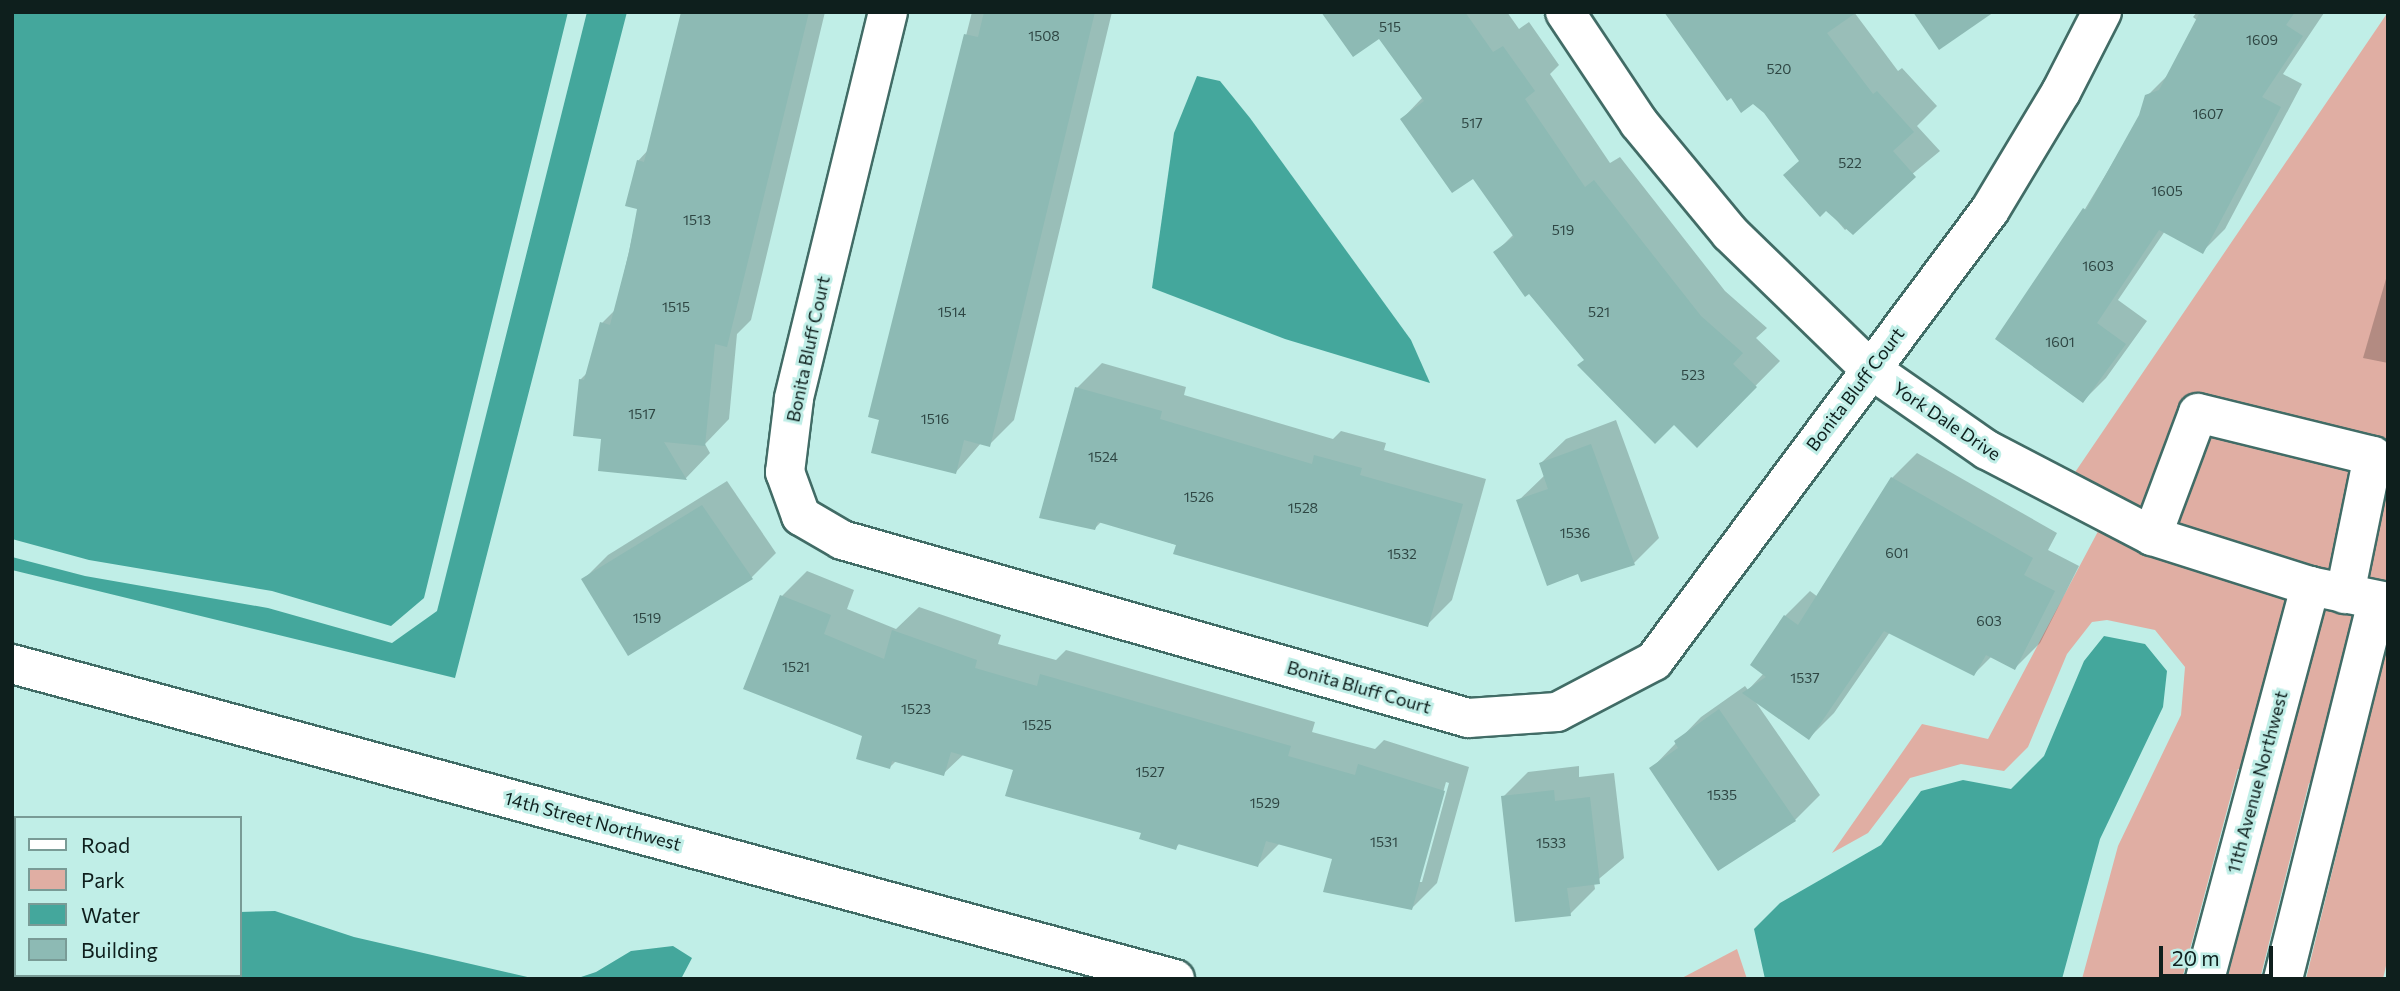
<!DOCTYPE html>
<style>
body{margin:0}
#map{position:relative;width:2400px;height:991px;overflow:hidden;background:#c0eee7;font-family:Commissioner,sans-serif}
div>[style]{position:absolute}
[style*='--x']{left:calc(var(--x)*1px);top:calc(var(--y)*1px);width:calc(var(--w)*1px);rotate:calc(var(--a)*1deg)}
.green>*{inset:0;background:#e0aea3}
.water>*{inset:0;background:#44a79c}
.shadow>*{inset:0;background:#0003}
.building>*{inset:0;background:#8dbab4}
.roads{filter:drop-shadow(2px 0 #416c66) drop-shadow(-2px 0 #416c66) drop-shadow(0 2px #416c66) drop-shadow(0 -2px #416c66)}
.minor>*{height:38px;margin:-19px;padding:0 19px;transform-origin:19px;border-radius:19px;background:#fff}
span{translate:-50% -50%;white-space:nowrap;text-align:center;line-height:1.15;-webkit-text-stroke:6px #c0eee7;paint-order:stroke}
.number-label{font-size:14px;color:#2e4643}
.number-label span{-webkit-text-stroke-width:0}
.street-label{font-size:18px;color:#0e1f1d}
.frame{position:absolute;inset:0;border:14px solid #0e1f1d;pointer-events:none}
.legend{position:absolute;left:14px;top:816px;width:228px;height:161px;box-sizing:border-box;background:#c0eee7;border:2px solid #799b96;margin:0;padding:9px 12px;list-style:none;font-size:21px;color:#0e1f1d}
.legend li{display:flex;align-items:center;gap:14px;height:35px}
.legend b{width:35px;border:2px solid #799b96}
.scale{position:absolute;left:2159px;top:946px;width:114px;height:32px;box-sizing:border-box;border:4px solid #0e1f1d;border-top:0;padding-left:9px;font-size:21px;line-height:24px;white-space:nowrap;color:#0e1f1d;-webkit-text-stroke:5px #c0eee7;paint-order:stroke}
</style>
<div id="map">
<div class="green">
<div style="clip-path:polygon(2388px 12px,2388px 957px,2383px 979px,2306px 979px,2351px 794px,2309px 783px,2260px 979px,2227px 979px,2280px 781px,2238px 769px,2182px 979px,2082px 979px,2118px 846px,2181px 715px,2185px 667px,2155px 630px,2107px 620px,2092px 622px,2067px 654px,2028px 747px,2004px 771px,1961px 764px,1910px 778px,1868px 833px,1832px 853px,1922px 724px,1988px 739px,2104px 520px,2065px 487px)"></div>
<div style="clip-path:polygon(1737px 949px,1747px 979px,1680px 979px)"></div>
</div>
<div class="water">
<div style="clip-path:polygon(12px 12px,568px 12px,424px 598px,391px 626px,272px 591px,89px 560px,12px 539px)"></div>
<div style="clip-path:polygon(587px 12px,627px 12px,455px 678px,12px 570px,12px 557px,85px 576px,268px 608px,392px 643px,437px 611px)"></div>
<div style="clip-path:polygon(1197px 76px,1220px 81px,1250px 118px,1411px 340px,1430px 383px,1285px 339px,1152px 288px,1174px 133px)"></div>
<div style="clip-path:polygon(2104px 636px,2145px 644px,2167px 671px,2163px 707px,2100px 839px,2062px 979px,1765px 979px,1754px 929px,1780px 903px,1881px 845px,1921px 791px,1963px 780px,2011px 789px,2044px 756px,2084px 661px)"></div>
<div style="clip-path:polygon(275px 911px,354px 937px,536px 979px,183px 979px,240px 975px,240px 912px)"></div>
<div style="clip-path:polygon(673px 946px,692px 958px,681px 979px,575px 979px,596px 972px,631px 951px)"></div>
</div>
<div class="shadow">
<div style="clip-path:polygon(685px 12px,825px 12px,751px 320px,737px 334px,729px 419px,705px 444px,710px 453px,686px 478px,600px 470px,603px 437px,580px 380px,588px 372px,602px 323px,616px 309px,639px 207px,638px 161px,649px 149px)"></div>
<div style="clip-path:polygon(972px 12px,1112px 12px,1014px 420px,989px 445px,981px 443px,956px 472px,881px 419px,870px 416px)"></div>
<div style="clip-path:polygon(1325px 12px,1507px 12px,1519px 29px,1529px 22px,1559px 65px,1550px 74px,1610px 163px,1620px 157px,1725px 291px,1767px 328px,1756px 338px,1780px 361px,1697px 445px,1674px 423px,1585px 359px,1495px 253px,1514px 234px,1473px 176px,1402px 119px,1423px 97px,1380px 37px)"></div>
<div style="clip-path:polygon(1669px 12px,1854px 12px,1898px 71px,1902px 68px,1937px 106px,1917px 126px,1940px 151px,1845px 230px,1827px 209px,1800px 160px,1765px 112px)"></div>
<div style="clip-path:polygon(2197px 12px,2324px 13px,2283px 74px,2302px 84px,2225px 229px,2202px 252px,2165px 231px,2118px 300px,2147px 321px,2106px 378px,2083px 401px,2085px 209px,2141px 116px,2147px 96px,2170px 73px,2198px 21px,2193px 17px)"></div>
<div style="clip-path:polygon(2388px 272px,2388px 363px,2363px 358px)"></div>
<div style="clip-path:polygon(1102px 363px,1186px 387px,1184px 395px,1333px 439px,1341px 431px,1386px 443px,1384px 450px,1486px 479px,1452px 600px,1427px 625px,1102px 521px,1095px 528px,1077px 388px)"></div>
<div style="clip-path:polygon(1616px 420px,1659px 538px,1634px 563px,1579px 572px,1518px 501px,1545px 475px,1541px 463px,1566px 439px)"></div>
<div style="clip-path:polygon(1917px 453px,2057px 533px,2048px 550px,2079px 566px,2040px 643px,2015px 668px,1992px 656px,1974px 674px,1890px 632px,1834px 713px,1809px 738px,1755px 701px,1820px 795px,1795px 820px,1651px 769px,1701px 717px,1745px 686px,1748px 690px,1764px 673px,1785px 616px,1810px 591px,1818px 597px,1892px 478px)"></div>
<div style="clip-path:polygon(727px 481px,776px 553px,752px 577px,583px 580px,608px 555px)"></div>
<div style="clip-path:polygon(evenodd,807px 571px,854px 590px,847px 609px,896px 629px,919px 607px,1001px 635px,998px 644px,1056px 660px,1066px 650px,1315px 722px,1312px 732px,1375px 749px,1384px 740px,1469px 767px,1437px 883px,1412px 908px,1334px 857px,1280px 843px,1258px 865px,1180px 843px,1175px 848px,1015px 769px,964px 754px,943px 774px,896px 761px,890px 767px,864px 735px,782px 596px,807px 571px,1446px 782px,1449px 783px,1422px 882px,1418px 882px,1446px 782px)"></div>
<div style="clip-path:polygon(1579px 766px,1579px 777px,1614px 773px,1624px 858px,1594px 883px,1595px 889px,1570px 914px,1503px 797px,1528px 772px)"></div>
</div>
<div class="building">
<div style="clip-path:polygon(681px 12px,809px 12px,727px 347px,715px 344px,705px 446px,664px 442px,687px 480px,598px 471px,601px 439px,573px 436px,579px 379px,584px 380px,600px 322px,610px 325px,629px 252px,637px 209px,625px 206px,637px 160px,644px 162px)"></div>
<div style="clip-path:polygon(984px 12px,1095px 12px,990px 447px,964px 440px,956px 474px,871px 453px,879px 420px,868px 417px,964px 34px,978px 37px)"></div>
<div style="clip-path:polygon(1321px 12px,1465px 12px,1493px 52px,1503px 46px,1535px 91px,1525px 99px,1585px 187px,1594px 180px,1701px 316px,1743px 353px,1733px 364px,1757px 387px,1697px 448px,1674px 425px,1655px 444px,1577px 365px,1584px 360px,1529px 294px,1525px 297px,1493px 252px,1514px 237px,1473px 179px,1452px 193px,1400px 119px,1424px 101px,1379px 39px,1353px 57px)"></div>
<div style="clip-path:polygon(1664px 12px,1857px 12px,1827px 33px,1873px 94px,1877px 91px,1914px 132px,1893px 151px,1916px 177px,1853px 235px,1826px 211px,1820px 217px,1783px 175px,1799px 161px,1764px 113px,1753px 104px,1741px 113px,1731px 98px,1727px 101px)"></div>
<div style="clip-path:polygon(1913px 12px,1994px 12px,1939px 50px)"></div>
<div style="clip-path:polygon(2200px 12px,2295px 12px,2286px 25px,2303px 36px,2262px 97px,2281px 107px,2203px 254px,2159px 230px,2097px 323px,2126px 344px,2083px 403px,1995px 339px,2083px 208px,2086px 210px,2139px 115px,2145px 95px,2159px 90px)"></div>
<div style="clip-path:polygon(1075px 387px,1162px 411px,1160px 419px,1312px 464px,1314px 455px,1362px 468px,1360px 475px,1463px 504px,1428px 627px,1173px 554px,1176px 545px,1098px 522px,1095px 530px,1039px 518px)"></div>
<div style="clip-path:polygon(1591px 444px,1635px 565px,1581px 582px,1578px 574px,1547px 586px,1516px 500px,1548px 489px,1539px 463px)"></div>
<div style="clip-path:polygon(1891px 477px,2033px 558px,2024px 575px,2055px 591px,2015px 670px,1986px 655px,1974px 676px,1884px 631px,1809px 740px,1742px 693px,1766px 677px,1750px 665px,1784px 615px,1798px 625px)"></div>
<div style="clip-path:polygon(702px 505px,753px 579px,628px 656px,581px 579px)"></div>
<div style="clip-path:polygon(780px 595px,831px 615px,824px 634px,884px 659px,892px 630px,977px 660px,975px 668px,1037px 686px,1040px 674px,1291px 746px,1288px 756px,1355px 775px,1358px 764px,1445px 791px,1412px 910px,1323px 892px,1332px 859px,1266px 841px,1258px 867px,1178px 844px,1176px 850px,1139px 839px,1141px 833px,1005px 796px,1013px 770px,951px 752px,944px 776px,892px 761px,890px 769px,856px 759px,862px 736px,743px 689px)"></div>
<div style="clip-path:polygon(1719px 709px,1796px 821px,1718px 871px,1649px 768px,1678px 748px,1674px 741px)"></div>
<div style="clip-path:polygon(1554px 790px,1555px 801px,1590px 797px,1600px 884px,1567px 888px,1571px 916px,1515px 922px,1501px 796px)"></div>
</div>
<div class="roads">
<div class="minor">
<div style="--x:888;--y:12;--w:398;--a:103.7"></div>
<div style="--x:794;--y:399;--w:74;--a:97"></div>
<div style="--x:785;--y:472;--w:47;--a:70"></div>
<div style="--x:801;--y:516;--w:48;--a:30.3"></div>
<div style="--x:842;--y:540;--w:651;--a:15.87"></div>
<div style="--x:1468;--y:718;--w:89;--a:-3.9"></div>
<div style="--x:1557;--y:712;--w:110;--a:-27.7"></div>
<div style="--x:1654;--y:661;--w:562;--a:-53.31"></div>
<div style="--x:1990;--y:210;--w:138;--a:-59"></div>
<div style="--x:2061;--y:92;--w:90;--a:-62.9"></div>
<div style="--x:1565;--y:12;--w:133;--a:56.3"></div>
<div style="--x:1639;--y:123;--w:143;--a:50.4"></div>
<div style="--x:1730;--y:233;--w:194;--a:44.2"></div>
<div style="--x:1869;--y:368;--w:144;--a:34.8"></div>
<div style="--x:1987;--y:450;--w:186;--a:27.5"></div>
<div style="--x:2152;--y:536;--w:166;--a:17.6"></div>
<div style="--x:2310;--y:586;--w:80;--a:11.6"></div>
<div style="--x:2152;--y:536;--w:131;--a:-69.5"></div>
<div style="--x:2198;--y:413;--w:180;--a:13.8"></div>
<div style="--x:2373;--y:456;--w:141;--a:101.5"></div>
<div style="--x:12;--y:664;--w:1205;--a:15.16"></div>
<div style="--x:2205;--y:979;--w:407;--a:-75"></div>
<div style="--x:2283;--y:979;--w:390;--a:-76"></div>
</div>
</div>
<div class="number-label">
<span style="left:1390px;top:27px">515</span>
<span style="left:1044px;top:36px">1508</span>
<span style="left:2262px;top:40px">1609</span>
<span style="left:1779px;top:69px">520</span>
<span style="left:2208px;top:114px">1607</span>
<span style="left:1472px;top:123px">517</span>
<span style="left:1850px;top:163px">522</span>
<span style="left:2167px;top:191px">1605</span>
<span style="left:697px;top:220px">1513</span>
<span style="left:1563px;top:230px">519</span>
<span style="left:2098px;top:266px">1603</span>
<span style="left:676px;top:307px">1515</span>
<span style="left:952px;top:312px">1514</span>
<span style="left:1599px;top:312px">521</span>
<span style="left:2060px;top:342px">1601</span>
<span style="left:1693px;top:375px">523</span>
<span style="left:642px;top:414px">1517</span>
<span style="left:935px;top:419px">1516</span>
<span style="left:1103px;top:457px">1524</span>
<span style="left:1199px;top:497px">1526</span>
<span style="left:1303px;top:508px">1528</span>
<span style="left:1575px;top:533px">1536</span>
<span style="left:1897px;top:553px">601</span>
<span style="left:1402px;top:554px">1532</span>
<span style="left:647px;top:618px">1519</span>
<span style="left:1989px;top:621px">603</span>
<span style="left:796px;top:667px">1521</span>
<span style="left:1805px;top:678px">1537</span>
<span style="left:916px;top:709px">1523</span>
<span style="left:1037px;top:725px">1525</span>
<span style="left:1150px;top:772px">1527</span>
<span style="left:1722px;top:795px">1535</span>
<span style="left:1265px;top:803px">1529</span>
<span style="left:1384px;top:842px">1531</span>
<span style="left:1551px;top:843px">1533</span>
</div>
<div class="street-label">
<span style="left:808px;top:349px;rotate:-78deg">Bonita Bluff Court</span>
<span style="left:1855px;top:389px;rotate:-53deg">Bonita Bluff Court</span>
<span style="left:1947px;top:421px;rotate:34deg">York Dale Drive</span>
<span style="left:1359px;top:687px;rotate:16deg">Bonita Bluff Court</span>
<span style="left:2257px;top:782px;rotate:-75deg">11th Avenue Northwest</span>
<span style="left:593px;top:821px;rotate:15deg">14th Street Northwest</span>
</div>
<div class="frame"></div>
<ul class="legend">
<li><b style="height:9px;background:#fff"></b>Road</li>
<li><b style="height:19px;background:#e0aea3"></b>Park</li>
<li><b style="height:19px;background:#44a79c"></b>Water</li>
<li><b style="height:19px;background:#8dbab4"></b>Building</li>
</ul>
<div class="scale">20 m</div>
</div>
